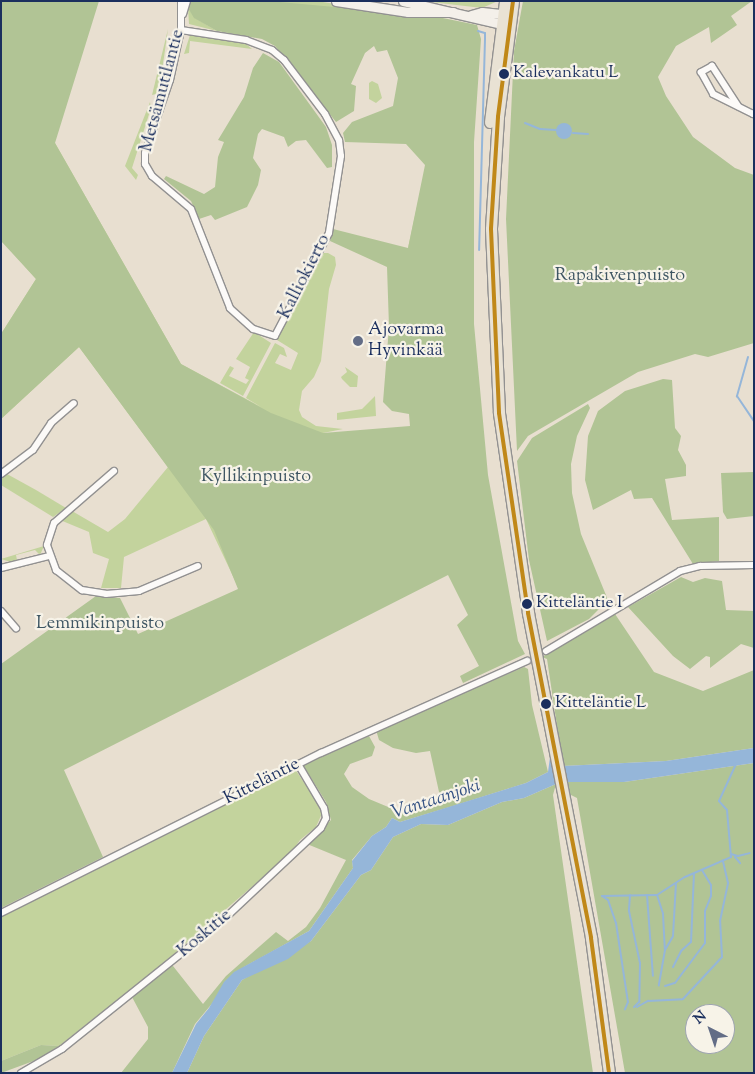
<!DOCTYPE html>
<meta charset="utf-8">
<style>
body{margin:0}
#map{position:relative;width:755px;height:1074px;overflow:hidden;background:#e8dfd0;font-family:"Sorts Mill Goudy",serif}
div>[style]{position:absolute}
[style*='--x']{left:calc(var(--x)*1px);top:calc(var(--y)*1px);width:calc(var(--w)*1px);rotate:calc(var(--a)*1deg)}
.green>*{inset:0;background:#c3d39d}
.forest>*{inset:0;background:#b1c495}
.water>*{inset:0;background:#95b6d9}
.round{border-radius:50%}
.stream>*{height:2px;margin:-1px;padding:0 1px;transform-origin:1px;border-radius:1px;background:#95b6d9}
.roads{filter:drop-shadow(1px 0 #929191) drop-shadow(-1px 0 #929191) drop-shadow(0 1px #929191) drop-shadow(0 -1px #929191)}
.minor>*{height:6px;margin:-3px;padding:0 3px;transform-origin:3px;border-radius:3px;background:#fcfaf8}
.secondary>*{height:9px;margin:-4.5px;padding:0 4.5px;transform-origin:4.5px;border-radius:4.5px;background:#f4f0ea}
.trunk>*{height:11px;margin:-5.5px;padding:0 5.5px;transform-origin:5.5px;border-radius:5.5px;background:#e9e2d4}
.bus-1>*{height:4px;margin:-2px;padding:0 2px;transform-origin:2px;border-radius:2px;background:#c08818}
.dots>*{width:14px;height:14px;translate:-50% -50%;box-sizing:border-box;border:2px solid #f7f3e8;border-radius:50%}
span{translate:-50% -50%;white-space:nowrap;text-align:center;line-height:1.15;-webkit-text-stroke:4.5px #f7f3e8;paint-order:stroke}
.bus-label{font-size:17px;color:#1b2f5e}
.left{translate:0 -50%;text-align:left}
.street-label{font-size:18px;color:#1b2f5e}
.park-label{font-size:18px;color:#3e5663}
.poi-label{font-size:18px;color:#1b2f5e}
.water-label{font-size:19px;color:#355284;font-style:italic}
.frame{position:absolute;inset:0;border:2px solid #1b2f5e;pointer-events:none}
.north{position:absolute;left:685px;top:1004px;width:50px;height:50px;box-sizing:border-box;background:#f7f3e8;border:1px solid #9fa5b1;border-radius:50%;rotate:319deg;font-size:14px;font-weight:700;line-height:20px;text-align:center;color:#1b2f5e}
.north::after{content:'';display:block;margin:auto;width:18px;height:22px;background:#636d86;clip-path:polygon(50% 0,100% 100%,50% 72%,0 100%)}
</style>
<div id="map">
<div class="green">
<div style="clip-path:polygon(269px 1px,317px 1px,395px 14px,278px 3px)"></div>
<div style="clip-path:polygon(423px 1px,498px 1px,482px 8px)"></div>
<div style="clip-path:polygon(188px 8px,195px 18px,217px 31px,189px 24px)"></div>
<div style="clip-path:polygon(168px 29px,161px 78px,156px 94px,152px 95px)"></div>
<div style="clip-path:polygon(190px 35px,246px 44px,252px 49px,190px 41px,189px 53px,184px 54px)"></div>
<div style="clip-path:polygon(372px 81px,378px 84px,382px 98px,376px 103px,369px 99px,369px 83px)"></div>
<div style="clip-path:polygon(150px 102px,151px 108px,132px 168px,138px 175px,136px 180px,125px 166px)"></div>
<div style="clip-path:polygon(55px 143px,181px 364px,261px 407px,246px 398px,275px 343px,284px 348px,287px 357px,280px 354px,275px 363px,291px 370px,298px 353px,277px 340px,323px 253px,328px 253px,335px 257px,336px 265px,329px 289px,321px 361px,314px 377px,302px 391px,299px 410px,302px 417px,316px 426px,343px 429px,323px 433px,420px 441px,408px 248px,426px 165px,446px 481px,239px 589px,206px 519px,124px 557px,121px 588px,101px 588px,109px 559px,93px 553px,89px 532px,60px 520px,72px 511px,108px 532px,125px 519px,168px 467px,79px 347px,1px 419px,1px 334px,36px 279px,12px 252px)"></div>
<div style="clip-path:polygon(254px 332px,271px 343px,243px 396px,220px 383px,230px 366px,234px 368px,229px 376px,246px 384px,249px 380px,245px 378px,250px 367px,236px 359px)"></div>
<div style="clip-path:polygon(345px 367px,358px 376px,357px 387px,350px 387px,342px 379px,341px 377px,347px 372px)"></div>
<div style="clip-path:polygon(375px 396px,376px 416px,337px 420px,337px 413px,362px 409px)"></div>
<div style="clip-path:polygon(7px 474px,36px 490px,66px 508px,53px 517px,1px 485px,1px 478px)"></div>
<div style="clip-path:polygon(44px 546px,40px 555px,35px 550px,16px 555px,17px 560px,11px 562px,1px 559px)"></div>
<div style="clip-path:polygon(295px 769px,323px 811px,316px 827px,300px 840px,291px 853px,160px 966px,59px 1046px,41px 1045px,1px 1061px,1px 917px)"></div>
</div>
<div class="forest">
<div style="clip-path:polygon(1px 1px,99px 1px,55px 143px,181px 364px,271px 413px,323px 433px,410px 426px,409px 414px,392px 411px,383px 402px,389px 327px,387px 267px,330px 241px,333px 229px,408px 248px,425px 165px,406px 144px,345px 142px,343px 133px,352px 122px,393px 106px,398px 78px,387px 50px,377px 52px,374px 46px,365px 53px,351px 84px,356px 86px,354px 111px,336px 122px,275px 46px,262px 39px,217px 31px,194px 18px,188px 8px,190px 1px,269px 1px,433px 16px,477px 25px,481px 39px,474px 142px,474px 324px,488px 475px,518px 641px,525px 654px,463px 683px,460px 676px,479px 666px,457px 625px,468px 615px,448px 575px,64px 770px,103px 857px,1px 908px,1px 664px,96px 596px,120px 598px,138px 634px,238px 589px,214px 530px,79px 347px,1px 419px,1px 334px,36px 279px,1px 241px)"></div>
<div style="clip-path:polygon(523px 1px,752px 1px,731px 16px,737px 25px,711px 43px,709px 27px,676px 46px,658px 77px,666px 96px,693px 137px,735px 168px,754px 175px,754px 343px,708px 357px,695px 354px,638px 372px,528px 436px,517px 451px,506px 219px,514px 51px)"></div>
<div style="clip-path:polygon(263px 53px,279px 62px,326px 127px,332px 145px,332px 167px,327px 168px,306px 140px,296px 141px,288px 147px,284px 137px,262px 129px,258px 134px,253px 158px,261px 170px,258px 185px,247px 207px,215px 220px,211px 215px,199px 219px,191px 201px,164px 179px,166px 176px,204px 194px,215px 187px,218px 157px,224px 142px,218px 140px,244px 97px,253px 68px)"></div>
<div style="clip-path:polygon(663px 379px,672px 380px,675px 428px,681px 436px,678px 450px,686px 465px,686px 476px,665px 479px,672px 520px,719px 517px,719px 561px,693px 564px,652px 498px,634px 499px,631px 490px,593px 510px,585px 480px,588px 436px,598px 411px,625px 391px)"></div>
<div style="clip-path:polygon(588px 404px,590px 408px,577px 436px,571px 464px,572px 493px,581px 534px,608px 600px,589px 619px,547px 641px,529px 560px,517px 461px,532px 438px)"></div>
<div style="clip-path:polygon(754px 472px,754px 516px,727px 519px,723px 512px,721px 473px)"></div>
<div style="clip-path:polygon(681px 577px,693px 582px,705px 578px,722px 581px,726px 610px,754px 611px,754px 648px,741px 644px,710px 668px,710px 657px,706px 656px,690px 669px,673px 656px,628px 607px)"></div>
<div style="clip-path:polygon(615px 614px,654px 672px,703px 691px,754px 670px,754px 748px,666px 761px,563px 766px,547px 659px,542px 657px)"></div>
<div style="clip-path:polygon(524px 667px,528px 669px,532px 705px,548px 772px,526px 783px,453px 806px,400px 822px,392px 818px,386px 827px,372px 836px,352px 860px,353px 868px,309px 931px,244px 967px,215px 1000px,195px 1024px,172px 1073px,121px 1073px,148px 1039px,148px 1027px,132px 997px,167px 967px,173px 966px,203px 1004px,226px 976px,276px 932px,288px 941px,306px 927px,320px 908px,346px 860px,307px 844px,331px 820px,326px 802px,303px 765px,369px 736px,375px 747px,372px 756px,350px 764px,344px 774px,352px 787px,369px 799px,393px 809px,441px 801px,430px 751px,416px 753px,393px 748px,379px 740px,376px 730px)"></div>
<div style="clip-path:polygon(evenodd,754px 763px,754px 1073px,625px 1073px,577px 798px,569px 794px,567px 782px,624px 782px,754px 763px,695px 1014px,725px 1014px,725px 1044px,695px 1044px,695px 1014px)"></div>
<div style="clip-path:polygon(556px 784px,553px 795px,593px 1073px,187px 1073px,204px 1036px,242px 980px,311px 941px,361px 875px,371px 870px,393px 837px,421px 824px,448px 825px,502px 802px,524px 798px)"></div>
<div style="clip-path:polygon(41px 1045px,59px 1046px,39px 1059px,1px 1073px,1px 1061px)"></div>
</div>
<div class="water">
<div class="round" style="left:556px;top:123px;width:16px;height:16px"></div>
<div style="clip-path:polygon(754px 748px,754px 763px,624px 782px,567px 782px,563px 766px,666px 761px)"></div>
<div style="clip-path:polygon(550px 757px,556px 784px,524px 798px,502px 802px,448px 825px,421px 824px,393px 837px,371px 870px,361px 875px,311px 941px,288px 959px,242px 980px,204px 1036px,187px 1073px,172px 1073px,196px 1024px,209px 1008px,224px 982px,234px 972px,309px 931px,353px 868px,352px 861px,372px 836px,386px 827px,392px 818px,400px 822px,526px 783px,548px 772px)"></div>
</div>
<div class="stream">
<div style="--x:478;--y:31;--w:7;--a:16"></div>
<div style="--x:485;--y:33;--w:6;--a:90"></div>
<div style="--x:485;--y:39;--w:211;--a:91.6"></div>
<div style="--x:525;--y:123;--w:16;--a:22"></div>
<div style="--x:540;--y:129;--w:16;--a:4"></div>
<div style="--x:573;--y:133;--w:15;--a:4"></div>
<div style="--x:748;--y:357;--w:41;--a:105.8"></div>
<div style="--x:737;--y:396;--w:30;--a:56"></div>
<div style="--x:731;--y:854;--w:7;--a:16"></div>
<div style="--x:738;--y:856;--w:12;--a:-14"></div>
<div style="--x:735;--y:857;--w:8;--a:50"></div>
<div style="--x:630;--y:895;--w:16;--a:94"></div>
<div style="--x:629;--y:911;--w:53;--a:78.1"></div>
<div style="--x:640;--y:963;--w:39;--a:91"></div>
<div style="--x:639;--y:1002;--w:7;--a:135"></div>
<div style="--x:647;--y:895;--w:81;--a:85.8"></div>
<div style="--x:657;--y:895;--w:20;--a:72"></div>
<div style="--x:663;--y:914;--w:36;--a:87"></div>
<div style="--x:665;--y:950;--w:36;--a:100"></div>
<div style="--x:602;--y:896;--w:55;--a:-1"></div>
<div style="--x:657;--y:895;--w:33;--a:-33"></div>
<div style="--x:685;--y:877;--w:50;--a:-23.5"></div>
<div style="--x:731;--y:857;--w:47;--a:-94.9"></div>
<div style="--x:727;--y:810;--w:12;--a:-132"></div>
<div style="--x:719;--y:801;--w:41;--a:-65.3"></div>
<div style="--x:602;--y:896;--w:7;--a:34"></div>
<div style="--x:608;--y:900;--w:24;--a:71"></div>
<div style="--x:616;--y:923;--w:80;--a:81.4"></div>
<div style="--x:628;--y:1002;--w:8;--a:113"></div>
<div style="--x:665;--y:950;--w:16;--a:-60"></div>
<div style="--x:673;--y:936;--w:53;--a:-86.8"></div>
<div style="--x:673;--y:967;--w:18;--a:-63"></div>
<div style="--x:681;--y:951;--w:13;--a:-42"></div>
<div style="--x:691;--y:942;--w:68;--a:-87.5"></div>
<div style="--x:665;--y:986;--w:10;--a:-17"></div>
<div style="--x:675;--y:983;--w:50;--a:-53.1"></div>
<div style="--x:705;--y:943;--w:32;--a:-90"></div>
<div style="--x:705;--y:911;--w:16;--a:-68"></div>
<div style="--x:711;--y:896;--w:11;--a:-90"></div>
<div style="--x:711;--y:885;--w:17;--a:-121"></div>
<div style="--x:637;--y:1007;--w:13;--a:-29"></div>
<div style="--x:648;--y:1001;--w:35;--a:-3"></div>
<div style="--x:683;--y:999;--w:57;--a:-47.1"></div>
<div style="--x:722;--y:957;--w:36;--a:-93"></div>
<div style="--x:720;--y:921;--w:39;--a:-78"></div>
<div style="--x:728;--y:883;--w:23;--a:-103"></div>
</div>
<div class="roads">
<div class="minor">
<div style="--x:183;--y:14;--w:14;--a:-73"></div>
<div style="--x:181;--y:30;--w:66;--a:8.7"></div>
<div style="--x:246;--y:40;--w:28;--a:21"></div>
<div style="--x:272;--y:50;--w:16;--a:40"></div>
<div style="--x:284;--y:60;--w:68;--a:52.8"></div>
<div style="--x:325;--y:114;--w:30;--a:62"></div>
<div style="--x:339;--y:140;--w:16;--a:83"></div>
<div style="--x:341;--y:156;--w:78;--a:98.9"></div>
<div style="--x:329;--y:233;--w:116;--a:117.7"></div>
<div style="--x:275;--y:336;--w:23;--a:-162"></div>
<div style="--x:253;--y:329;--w:31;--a:-138"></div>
<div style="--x:230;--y:308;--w:106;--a:-111.5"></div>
<div style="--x:191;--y:209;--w:51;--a:-139.8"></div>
<div style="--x:152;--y:176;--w:14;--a:-120"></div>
<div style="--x:145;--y:164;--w:11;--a:-90"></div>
<div style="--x:145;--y:153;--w:77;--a:-71.1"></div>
<div style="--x:170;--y:80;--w:51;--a:-77.6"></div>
<div style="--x:181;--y:30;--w:29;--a:-90"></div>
<div style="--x:738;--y:106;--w:48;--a:-123"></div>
<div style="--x:712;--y:66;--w:13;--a:151"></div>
<div style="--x:701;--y:72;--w:25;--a:61"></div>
<div style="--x:713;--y:94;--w:45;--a:26.6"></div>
<div style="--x:753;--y:114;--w:1;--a:-45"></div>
<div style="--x:114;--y:471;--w:79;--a:139.1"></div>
<div style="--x:54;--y:523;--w:23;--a:108"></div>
<div style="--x:47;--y:545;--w:27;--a:70"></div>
<div style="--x:56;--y:570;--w:33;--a:38"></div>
<div style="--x:82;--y:590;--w:24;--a:9"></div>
<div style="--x:106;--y:594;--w:33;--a:-5"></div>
<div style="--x:139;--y:591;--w:64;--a:-23"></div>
<div style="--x:1;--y:474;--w:40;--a:-37"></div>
<div style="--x:33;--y:450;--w:32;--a:-56"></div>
<div style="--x:51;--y:423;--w:30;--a:-41"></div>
<div style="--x:1;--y:568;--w:49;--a:-14"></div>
<div style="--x:1;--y:611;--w:23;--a:49"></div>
<div style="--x:546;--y:651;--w:156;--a:-30.8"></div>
<div style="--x:680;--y:571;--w:21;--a:-14"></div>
<div style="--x:700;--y:566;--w:54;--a:-1.1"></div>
<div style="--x:1;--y:913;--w:358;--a:-26.6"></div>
<div style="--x:321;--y:753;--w:226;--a:-24.1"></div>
<div style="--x:21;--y:1073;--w:48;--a:-30.3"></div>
<div style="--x:62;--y:1049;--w:206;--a:-38.7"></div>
<div style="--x:223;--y:920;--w:134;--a:-43.2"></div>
<div style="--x:321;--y:828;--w:11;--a:-63"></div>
<div style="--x:326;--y:818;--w:10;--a:-101"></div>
<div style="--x:324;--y:808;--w:51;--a:-120.6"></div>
</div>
<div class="secondary">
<div style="--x:336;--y:1;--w:73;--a:8.7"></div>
<div style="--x:408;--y:12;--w:45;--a:0"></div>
<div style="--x:403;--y:1;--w:106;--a:13.1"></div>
<div style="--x:471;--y:15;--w:11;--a:-15"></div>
<div style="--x:482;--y:12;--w:28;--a:6"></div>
</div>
<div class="trunk">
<div style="--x:513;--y:1;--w:117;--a:97.4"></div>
<div style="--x:498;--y:117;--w:112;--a:93.6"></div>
<div style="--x:491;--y:229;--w:184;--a:87.5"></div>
<div style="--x:499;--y:413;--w:202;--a:81.7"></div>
<div style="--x:528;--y:613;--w:331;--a:79"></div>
<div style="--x:591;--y:938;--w:136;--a:82.4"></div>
<div style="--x:490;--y:122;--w:122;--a:-82.9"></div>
</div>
</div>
<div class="bus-1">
<div style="--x:513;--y:1;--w:117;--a:97.4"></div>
<div style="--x:498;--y:117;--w:112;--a:93.6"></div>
<div style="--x:491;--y:229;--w:184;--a:87.5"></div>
<div style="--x:499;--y:413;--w:202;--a:81.7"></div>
<div style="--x:528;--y:613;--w:331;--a:79"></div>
<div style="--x:591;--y:938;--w:136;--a:82.4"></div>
</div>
<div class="dots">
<div style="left:504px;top:74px;background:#1b2f5e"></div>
<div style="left:358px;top:341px;background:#636d86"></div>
<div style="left:527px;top:604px;background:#1b2f5e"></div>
<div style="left:546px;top:704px;background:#1b2f5e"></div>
</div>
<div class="bus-label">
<span class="left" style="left:513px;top:74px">Kalevankatu L</span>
<span class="left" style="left:536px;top:604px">Kitteläntie I</span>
<span class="left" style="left:555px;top:704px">Kitteläntie L</span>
</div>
<div class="street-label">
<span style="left:163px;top:91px;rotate:-75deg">Metsämutilantie</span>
<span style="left:305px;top:277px;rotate:-63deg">Kalliokierto</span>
<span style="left:262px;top:782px;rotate:-27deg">Kitteläntie</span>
<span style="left:205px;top:934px;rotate:-40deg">Koskitie</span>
</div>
<div class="park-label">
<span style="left:620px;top:276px">Rapakivenpuisto</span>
<span style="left:256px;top:477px">Kyllikinpuisto</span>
<span style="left:100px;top:624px">Lemmikinpuisto</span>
</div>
<div class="poi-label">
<span class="left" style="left:368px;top:341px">Ajovarma<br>Hyvinkää</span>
</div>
<div class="water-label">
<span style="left:436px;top:800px;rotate:-18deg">Vantaanjoki</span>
</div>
<div class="frame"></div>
<div class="north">N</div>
</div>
